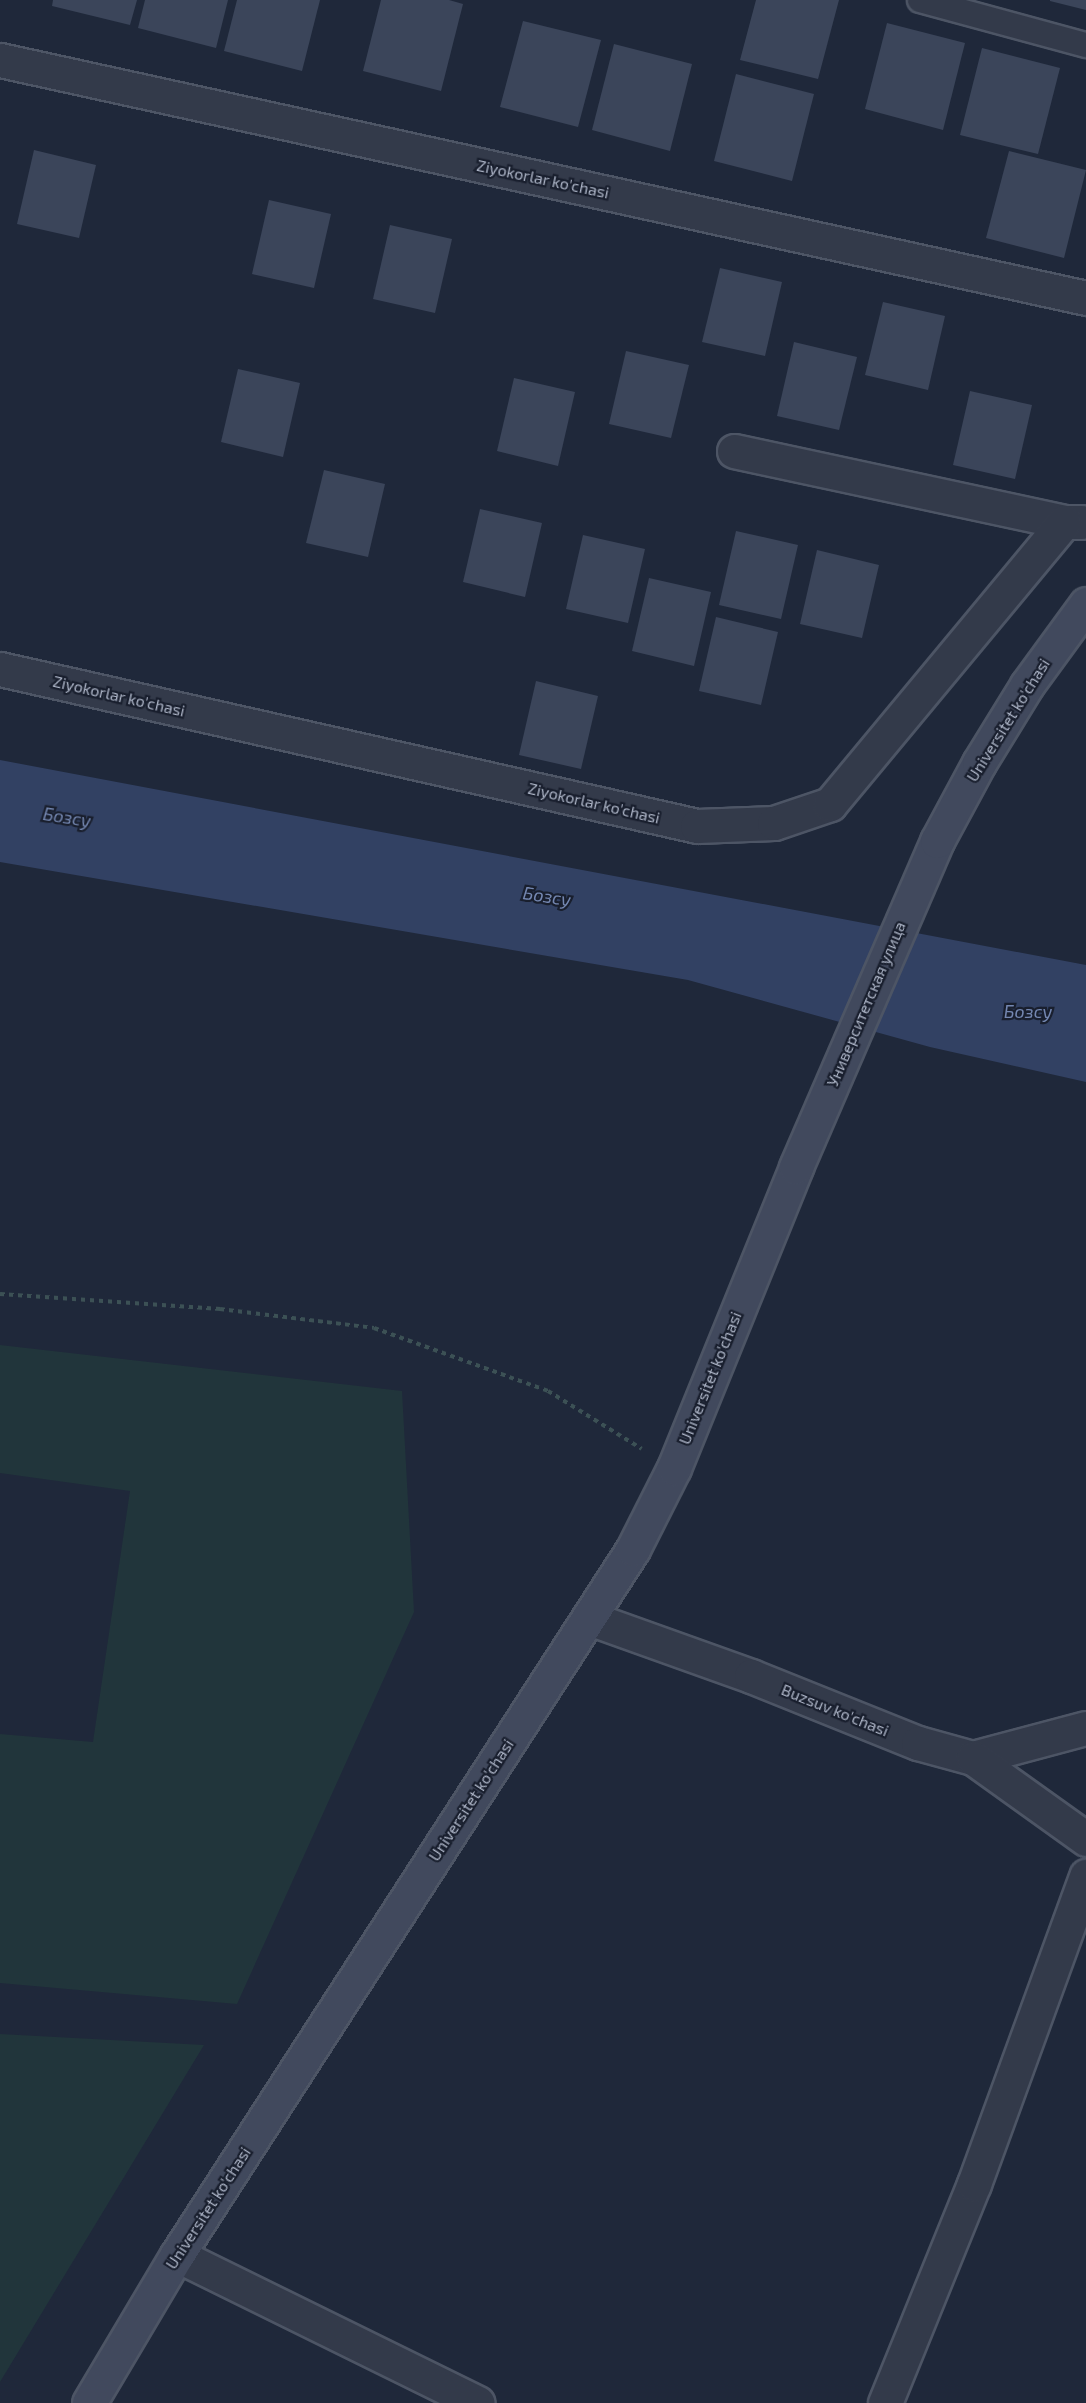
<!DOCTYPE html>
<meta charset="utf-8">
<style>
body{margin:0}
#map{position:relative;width:1086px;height:2403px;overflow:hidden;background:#1f283a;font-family:"Exo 2",sans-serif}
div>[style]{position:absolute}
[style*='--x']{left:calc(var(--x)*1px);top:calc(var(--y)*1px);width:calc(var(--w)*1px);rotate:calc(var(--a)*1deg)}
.green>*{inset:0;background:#21353b}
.water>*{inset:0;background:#324163}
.building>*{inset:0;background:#3b455a}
.path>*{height:4px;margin-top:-2px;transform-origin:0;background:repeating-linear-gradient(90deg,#3c5155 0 4.5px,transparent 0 9px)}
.roads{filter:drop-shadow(2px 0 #4d5565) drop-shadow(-2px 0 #4d5565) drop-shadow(0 2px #4d5565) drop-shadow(0 -2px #4d5565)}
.lane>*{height:24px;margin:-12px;padding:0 12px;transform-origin:12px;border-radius:12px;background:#333a4a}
.street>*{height:33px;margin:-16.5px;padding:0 16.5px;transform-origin:16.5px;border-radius:16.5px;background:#333a4a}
.secondary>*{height:33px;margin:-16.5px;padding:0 16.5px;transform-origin:16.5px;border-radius:16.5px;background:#41495d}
span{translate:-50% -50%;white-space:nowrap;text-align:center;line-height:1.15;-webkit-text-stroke:4.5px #191f2e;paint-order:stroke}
.street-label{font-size:16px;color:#adb5c7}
.water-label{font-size:18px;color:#7487b1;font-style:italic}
</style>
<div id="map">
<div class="green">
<div style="clip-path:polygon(0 1345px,402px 1391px,414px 1612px,237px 2004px,0 1983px,0 1734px,93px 1742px,130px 1491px,0 1473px)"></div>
<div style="clip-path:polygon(0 2034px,204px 2045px,0 2382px)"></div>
</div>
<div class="water">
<div style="clip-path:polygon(0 760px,1086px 965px,1086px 1082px,930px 1047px,688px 980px,0 862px)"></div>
</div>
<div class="building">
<div style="clip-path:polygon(53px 0,137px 0,130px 25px,52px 6px)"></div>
<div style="clip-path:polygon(145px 0,228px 0,216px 48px,138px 28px)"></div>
<div style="clip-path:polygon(237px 0,320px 0,302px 71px,224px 51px)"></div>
<div style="clip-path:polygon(381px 0,449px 0,463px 4px,441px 91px,363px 71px)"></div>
<div style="clip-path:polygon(756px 0,839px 0,818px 79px,740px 60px)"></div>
<div style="clip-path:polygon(1050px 0,1086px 0,1086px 10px,1050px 1px)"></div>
<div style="clip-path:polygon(523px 21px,601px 40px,578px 127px,500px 107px)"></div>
<div style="clip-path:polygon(887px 23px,965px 43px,943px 130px,865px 109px)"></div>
<div style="clip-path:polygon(614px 44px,692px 64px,670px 151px,592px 130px)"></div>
<div style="clip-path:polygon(982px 48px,1060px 68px,1038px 154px,960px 135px)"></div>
<div style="clip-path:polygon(736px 74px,814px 94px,792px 181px,714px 161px)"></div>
<div style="clip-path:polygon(34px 150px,96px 165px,79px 238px,17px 224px)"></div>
<div style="clip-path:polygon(1009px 151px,1086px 170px,1064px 258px,986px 238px)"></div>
<div style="clip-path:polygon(269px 200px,331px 214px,314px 288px,252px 274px)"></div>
<div style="clip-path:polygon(390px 225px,452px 239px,435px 313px,373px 299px)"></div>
<div style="clip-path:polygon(720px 268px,782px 282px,765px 356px,702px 342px)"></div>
<div style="clip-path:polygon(883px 302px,945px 316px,928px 390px,865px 375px)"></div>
<div style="clip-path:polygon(794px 342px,857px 357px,839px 430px,777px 416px)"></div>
<div style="clip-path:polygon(626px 351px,689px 365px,671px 438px,609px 424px)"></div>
<div style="clip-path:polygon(238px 369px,300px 383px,283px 457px,221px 442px)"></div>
<div style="clip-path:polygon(514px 378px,575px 392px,558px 466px,497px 451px)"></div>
<div style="clip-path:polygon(970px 391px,1032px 405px,1015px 479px,953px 465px)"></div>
<div style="clip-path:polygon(324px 470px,385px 484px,368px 557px,306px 543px)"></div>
<div style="clip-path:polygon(480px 509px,542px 523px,525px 597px,463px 582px)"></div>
<div style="clip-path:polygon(736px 531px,798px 545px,781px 619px,719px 605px)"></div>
<div style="clip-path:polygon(583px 535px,645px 549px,628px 623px,566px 609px)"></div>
<div style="clip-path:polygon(817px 550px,879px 565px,862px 638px,800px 624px)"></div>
<div style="clip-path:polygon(649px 578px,711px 592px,694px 666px,632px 651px)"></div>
<div style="clip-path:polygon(716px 617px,778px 632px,761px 705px,699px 691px)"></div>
<div style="clip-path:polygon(536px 681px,598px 696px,581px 769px,519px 755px)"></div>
</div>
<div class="path">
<div style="--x:0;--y:1294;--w:221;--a:3.9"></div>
<div style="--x:220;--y:1309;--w:155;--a:7"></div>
<div style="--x:374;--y:1328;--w:185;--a:19.9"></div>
<div style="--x:548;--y:1391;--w:110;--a:31.7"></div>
</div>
<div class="roads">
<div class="lane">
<div style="--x:920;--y:0;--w:172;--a:15.2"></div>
</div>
<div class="street">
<div style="--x:0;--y:60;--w:1112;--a:12.36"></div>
<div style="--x:734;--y:451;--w:338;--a:12.1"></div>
<div style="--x:1064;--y:522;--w:17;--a:0"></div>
<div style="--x:0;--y:669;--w:714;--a:12.69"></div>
<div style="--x:697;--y:826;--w:77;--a:-2.2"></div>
<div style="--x:774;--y:823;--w:59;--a:-18.7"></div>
<div style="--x:830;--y:804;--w:366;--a:-50.3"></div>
<div style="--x:589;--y:1618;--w:172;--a:19.7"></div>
<div style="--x:751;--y:1676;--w:180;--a:21.9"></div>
<div style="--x:918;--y:1743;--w:57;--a:15.3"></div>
<div style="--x:973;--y:1758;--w:117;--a:-14.9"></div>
<div style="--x:973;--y:1758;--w:139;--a:35.6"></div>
<div style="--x:177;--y:2255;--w:335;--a:26.2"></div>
<div style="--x:885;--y:2403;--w:236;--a:-67.9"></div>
<div style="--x:974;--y:2184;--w:328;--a:-70"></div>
</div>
<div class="secondary">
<div style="--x:89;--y:2403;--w:172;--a:-59.3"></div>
<div style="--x:177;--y:2255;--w:840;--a:-57.14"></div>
<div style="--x:633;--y:1549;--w:91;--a:-63.2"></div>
<div style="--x:674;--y:1468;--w:325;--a:-67.9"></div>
<div style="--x:796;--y:1167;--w:355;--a:-66.6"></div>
<div style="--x:937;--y:841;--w:89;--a:-61.7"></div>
<div style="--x:979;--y:763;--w:92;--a:-58.4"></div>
<div style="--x:1027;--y:685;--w:100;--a:-53.9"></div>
</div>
</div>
<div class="street-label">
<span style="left:543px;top:179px;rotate:12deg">Ziyokorlar ko'chasi</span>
<span style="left:119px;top:696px;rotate:13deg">Ziyokorlar ko'chasi</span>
<span style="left:1008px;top:720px;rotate:-58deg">Universitet ko'chasi</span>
<span style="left:594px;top:803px;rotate:13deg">Ziyokorlar ko'chasi</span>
<span style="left:866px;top:1004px;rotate:-67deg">Университетская улица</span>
<span style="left:710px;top:1378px;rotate:-68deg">Universitet ko'chasi</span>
<span style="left:835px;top:1710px;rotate:22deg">Buzsuv ko'chasi</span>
<span style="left:471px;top:1800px;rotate:-57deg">Universitet ko'chasi</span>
<span style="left:208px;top:2208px;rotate:-57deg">Universitet ko'chasi</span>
</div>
<div class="water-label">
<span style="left:67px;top:817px;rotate:9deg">Бозсу</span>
<span style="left:547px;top:896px;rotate:9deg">Бозсу</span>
<span style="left:1028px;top:1011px">Бозсу</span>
</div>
</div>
